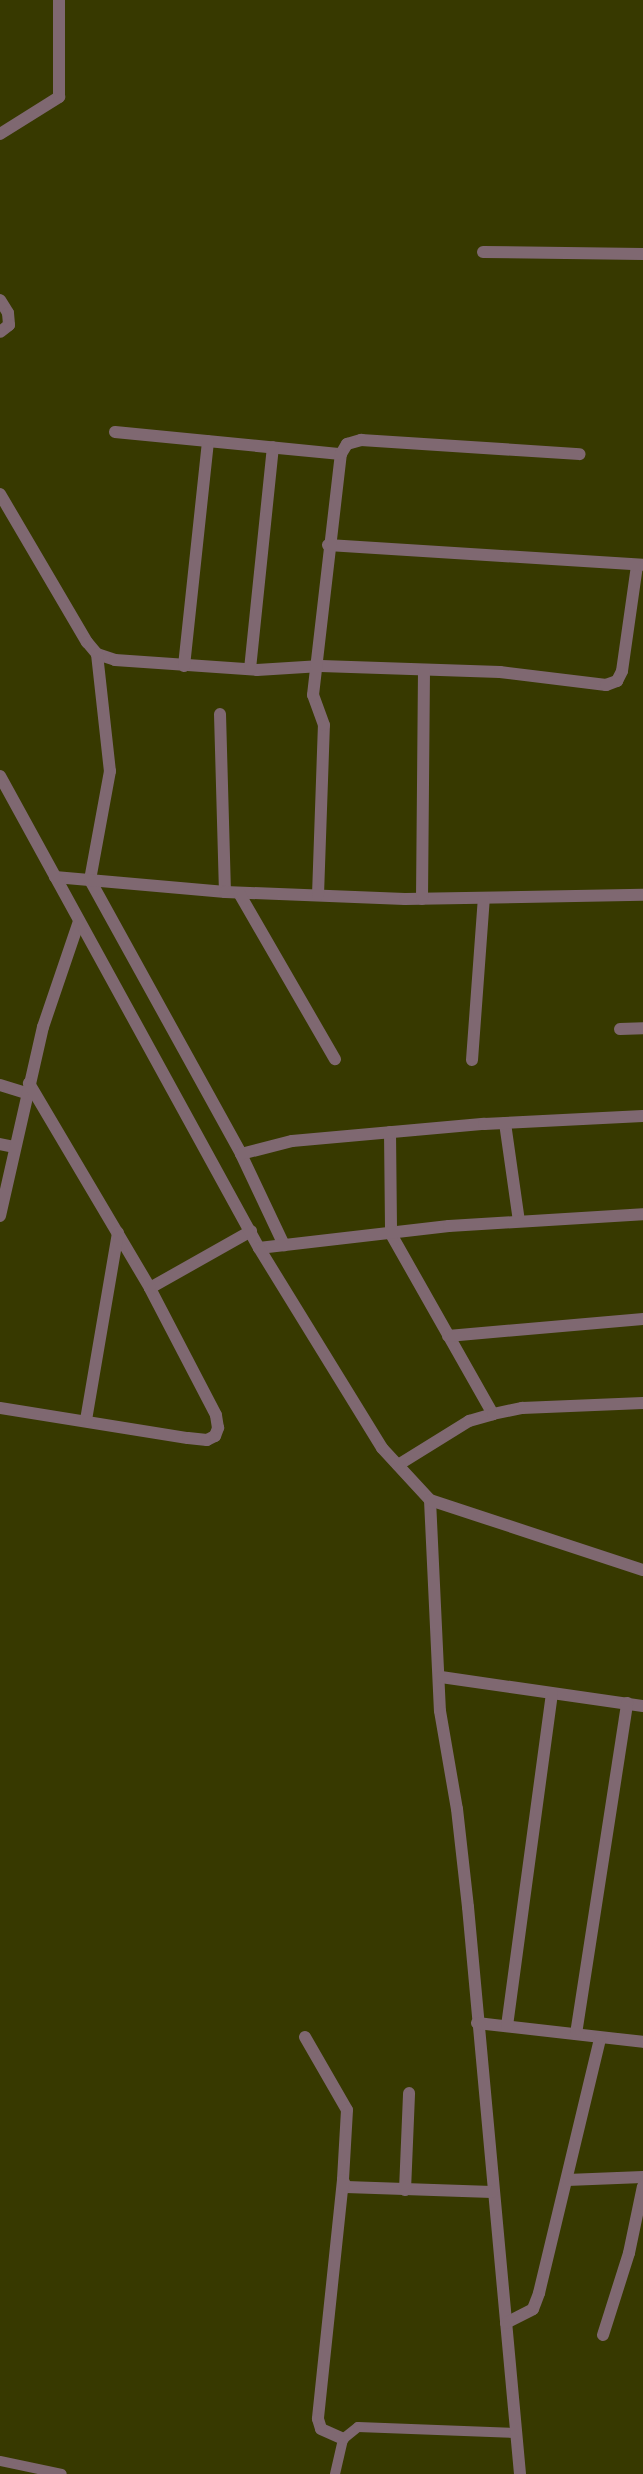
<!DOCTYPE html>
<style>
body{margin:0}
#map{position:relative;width:643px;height:2474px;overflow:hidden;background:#373900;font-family:"Source Serif 4",serif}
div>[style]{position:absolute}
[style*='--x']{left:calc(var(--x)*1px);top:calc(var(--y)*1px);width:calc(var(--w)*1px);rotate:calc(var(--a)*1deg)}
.service>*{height:10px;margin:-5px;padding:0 5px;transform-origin:5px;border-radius:5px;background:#7f6871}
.minor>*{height:12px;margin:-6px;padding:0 6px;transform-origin:6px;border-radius:6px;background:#7f6871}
.tertiary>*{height:12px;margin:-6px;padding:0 6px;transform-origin:6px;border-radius:6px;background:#7f6871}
span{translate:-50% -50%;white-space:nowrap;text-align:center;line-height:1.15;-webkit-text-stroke:4.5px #2c2e05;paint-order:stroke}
</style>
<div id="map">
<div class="service">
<div style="--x:0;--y:2461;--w:63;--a:11.8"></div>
<div style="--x:335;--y:2474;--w:36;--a:-77"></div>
<div style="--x:343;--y:2439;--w:19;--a:-39"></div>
<div style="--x:358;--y:2427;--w:157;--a:2.2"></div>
</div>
<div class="minor">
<div style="--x:0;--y:134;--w:70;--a:-32.1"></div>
<div style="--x:59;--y:97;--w:97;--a:-90"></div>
<div style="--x:483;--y:252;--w:160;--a:0.7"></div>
<div style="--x:0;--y:300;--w:15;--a:58"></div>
<div style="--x:8;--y:313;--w:12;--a:85"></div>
<div style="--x:9;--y:325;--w:11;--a:142"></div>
<div style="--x:115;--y:432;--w:227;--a:5.6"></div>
<div style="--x:0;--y:494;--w:172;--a:59.6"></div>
<div style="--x:87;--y:642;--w:16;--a:50"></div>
<div style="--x:97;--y:654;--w:19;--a:18"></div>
<div style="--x:115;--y:660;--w:142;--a:4"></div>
<div style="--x:257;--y:670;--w:64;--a:-3.6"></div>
<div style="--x:321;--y:666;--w:179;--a:1.9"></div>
<div style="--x:500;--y:672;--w:107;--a:7"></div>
<div style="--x:606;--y:685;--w:12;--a:-20"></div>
<div style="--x:617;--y:681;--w:11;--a:-63"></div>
<div style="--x:622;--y:671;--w:107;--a:-81.9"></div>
<div style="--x:328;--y:545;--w:316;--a:3.6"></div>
<div style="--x:97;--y:654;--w:118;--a:83.7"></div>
<div style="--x:110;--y:771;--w:111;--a:100.4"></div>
<div style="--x:90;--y:880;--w:313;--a:61.1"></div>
<div style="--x:241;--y:1154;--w:101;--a:64.7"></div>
<div style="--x:184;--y:666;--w:226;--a:-83.9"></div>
<div style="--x:250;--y:669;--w:223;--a:-84.1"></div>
<div style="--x:220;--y:714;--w:178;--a:88.4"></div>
<div style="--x:55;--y:877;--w:171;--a:5"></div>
<div style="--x:225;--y:892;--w:180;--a:2.2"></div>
<div style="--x:405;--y:899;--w:238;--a:-1"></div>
<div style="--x:239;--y:893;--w:192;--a:60"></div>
<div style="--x:318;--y:895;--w:170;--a:-88"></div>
<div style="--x:324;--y:725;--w:32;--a:-110"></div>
<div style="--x:313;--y:695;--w:243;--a:-83.4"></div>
<div style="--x:341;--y:454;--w:12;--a:-59"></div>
<div style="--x:347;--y:444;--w:15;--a:-16"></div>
<div style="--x:361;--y:440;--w:219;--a:3.7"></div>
<div style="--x:422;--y:899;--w:229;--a:-89.5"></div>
<div style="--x:620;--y:1029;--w:23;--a:-2"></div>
<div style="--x:472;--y:1060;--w:162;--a:-85.8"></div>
<div style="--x:0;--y:1085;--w:28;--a:17"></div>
<div style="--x:505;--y:1123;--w:99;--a:81.9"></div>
<div style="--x:390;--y:1132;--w:102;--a:89.4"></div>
<div style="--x:391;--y:1234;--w:207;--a:60.5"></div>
<div style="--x:0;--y:1144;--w:14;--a:12"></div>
<div style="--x:241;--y:1154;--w:53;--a:-14.3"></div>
<div style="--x:292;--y:1141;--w:193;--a:-5.1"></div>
<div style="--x:484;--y:1124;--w:159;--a:-2.9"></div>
<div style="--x:0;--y:1216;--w:194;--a:-77.2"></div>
<div style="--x:43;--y:1027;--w:112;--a:-71.2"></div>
<div style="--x:259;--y:1248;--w:191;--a:-6.6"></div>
<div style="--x:449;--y:1226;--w:194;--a:-3.5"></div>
<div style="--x:150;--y:1288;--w:116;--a:-29.4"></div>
<div style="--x:448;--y:1336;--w:196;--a:-5"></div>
<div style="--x:0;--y:1408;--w:190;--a:9.1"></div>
<div style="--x:188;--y:1438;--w:19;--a:6"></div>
<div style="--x:207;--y:1440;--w:9;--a:-27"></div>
<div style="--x:215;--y:1436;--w:9;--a:-69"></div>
<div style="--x:218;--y:1428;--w:13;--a:-99"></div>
<div style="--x:216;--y:1415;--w:143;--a:-117.5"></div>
<div style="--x:150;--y:1288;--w:238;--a:-120.6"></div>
<div style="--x:86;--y:1420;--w:190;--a:-80.3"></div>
<div style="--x:398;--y:1465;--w:84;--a:-31.8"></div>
<div style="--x:469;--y:1421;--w:25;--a:-16"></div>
<div style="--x:493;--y:1414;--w:30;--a:-12"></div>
<div style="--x:522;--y:1408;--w:121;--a:-2.4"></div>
<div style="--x:430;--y:1500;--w:211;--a:87.3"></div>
<div style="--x:440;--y:1711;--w:99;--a:80.2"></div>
<div style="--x:457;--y:1809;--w:99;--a:83.6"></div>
<div style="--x:468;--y:1907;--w:569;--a:84.76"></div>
<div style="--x:441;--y:1677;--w:204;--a:8.2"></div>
<div style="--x:477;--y:2023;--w:167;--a:6.5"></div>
<div style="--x:507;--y:2026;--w:335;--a:-82.3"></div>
<div style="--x:576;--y:2034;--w:335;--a:-81.2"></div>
<div style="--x:305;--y:2037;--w:84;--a:60.1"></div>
<div style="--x:347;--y:2110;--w:70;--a:93.3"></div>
<div style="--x:343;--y:2180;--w:8;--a:67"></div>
<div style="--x:346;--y:2187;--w:146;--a:2"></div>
<div style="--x:343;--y:2180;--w:240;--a:96"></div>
<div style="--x:318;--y:2419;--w:10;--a:73"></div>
<div style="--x:321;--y:2429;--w:24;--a:24"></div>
<div style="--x:567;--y:2180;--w:76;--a:-2.3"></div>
<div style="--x:405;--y:2190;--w:97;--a:-87.6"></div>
<div style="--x:506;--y:2323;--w:30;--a:-27"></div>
<div style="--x:533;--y:2309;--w:17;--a:-69"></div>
<div style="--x:539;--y:2293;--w:262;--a:-76.5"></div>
<div style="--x:603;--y:2335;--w:86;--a:-72.4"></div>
<div style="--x:629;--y:2253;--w:68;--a:-78.2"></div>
</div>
<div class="tertiary">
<div style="--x:0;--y:776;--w:538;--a:61.25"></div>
<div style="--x:259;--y:1248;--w:235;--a:58.4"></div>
<div style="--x:382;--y:1448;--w:71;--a:47.3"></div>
<div style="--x:430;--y:1500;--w:224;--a:18.2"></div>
</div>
</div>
